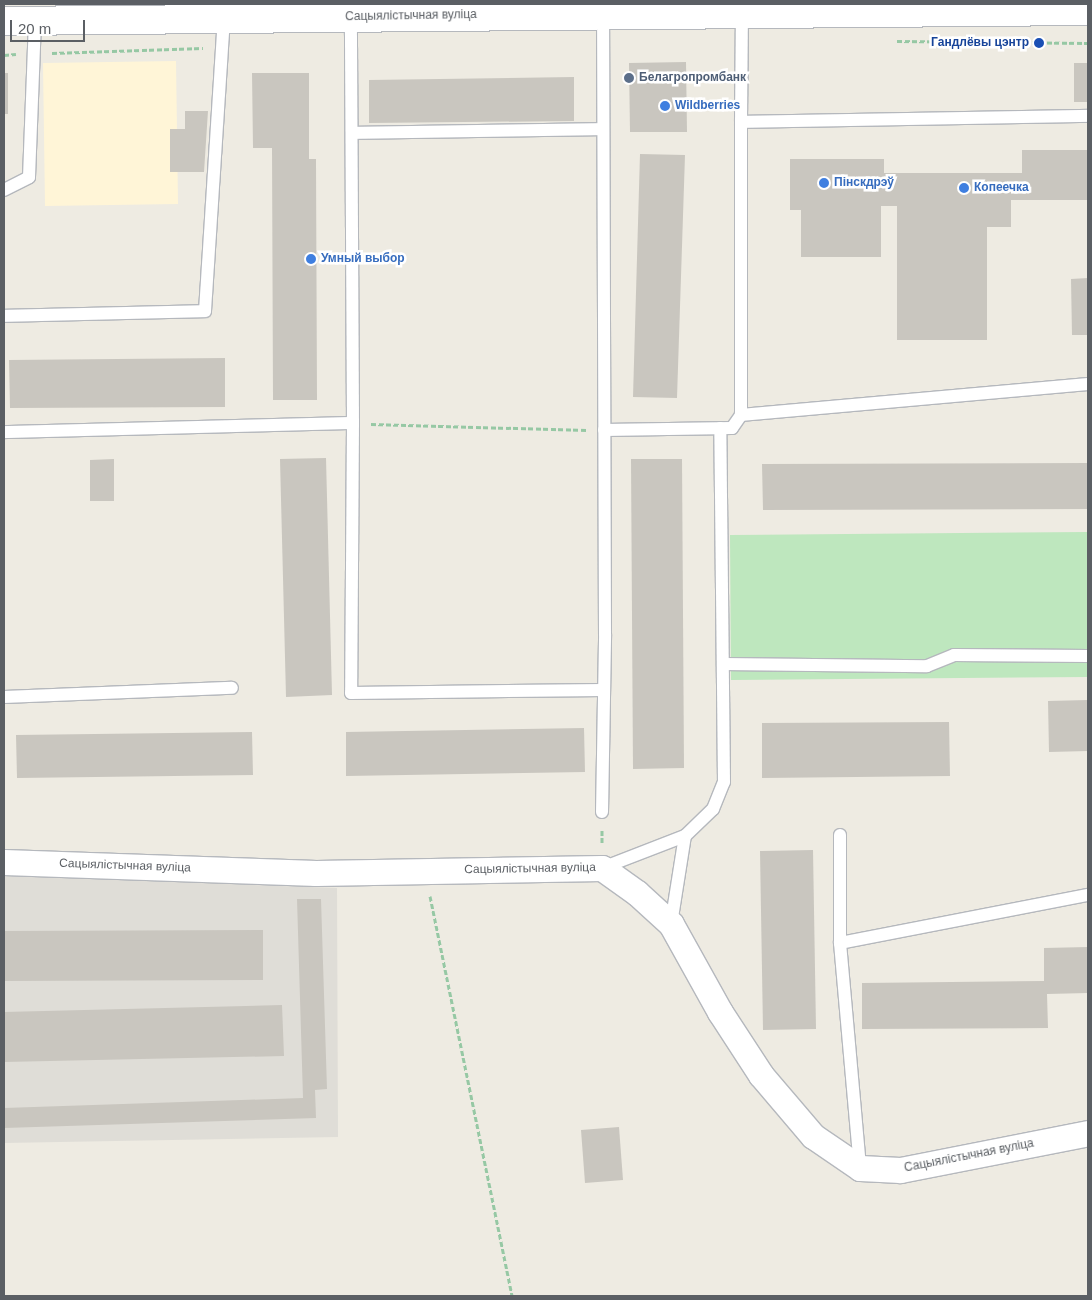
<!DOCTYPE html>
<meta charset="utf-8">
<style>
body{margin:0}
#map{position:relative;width:1092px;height:1300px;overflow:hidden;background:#eeebe2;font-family:Arial,sans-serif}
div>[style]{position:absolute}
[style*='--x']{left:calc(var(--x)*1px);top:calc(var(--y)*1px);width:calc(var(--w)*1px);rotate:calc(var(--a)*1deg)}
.commercial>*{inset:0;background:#fff5d7}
.industrial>*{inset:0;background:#dfddd7}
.green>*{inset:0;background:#bee7be}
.building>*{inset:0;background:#c9c6bf}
.path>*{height:3px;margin-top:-1.5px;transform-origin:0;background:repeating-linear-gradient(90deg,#96c8a4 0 5px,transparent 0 7.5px)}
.roads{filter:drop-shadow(1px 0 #b5b8bd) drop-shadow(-1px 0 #b5b8bd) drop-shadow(0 1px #b5b8bd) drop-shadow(0 -1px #b5b8bd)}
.lane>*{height:12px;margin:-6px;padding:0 6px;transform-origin:6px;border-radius:6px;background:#fff}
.street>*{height:25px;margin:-12.5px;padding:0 12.5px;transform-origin:12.5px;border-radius:12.5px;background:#fff}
.secondary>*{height:28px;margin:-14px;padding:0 14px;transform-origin:14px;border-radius:14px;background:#fff}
.dots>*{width:14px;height:14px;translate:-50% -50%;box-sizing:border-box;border:2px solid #fff;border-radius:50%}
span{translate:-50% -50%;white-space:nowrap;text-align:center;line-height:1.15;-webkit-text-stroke:5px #fff;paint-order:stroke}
.street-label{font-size:12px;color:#5b5f64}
.transit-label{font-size:12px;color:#164399;font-weight:700}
.right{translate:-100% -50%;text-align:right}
.service-label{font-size:12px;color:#4e5e75;font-weight:700}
.left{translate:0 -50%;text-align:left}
.shop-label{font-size:12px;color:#366cbe;font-weight:700}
.frame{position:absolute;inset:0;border:5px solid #5b5f64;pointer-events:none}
.scale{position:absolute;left:10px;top:20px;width:75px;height:22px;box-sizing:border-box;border:2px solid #5b5f64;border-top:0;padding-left:6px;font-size:15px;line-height:18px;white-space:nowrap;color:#5b5f64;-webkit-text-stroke:4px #fff;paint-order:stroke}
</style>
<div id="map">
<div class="commercial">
<div style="clip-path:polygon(176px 61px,178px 204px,45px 206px,43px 63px)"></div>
</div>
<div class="industrial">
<div style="clip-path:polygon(4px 876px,337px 888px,338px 1137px,4px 1143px)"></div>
</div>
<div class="green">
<div style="clip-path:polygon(1088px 532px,1088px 677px,731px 680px,730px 535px)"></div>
</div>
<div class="building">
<div style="clip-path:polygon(686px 62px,687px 132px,630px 132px,629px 63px)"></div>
<div style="clip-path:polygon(1074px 63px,1088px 63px,1088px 102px,1074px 102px)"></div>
<div style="clip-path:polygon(4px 73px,8px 73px,8px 114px,4px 114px)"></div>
<div style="clip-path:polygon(252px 73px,309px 73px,309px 159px,316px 159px,317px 400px,273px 400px,272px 148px,253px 148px)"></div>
<div style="clip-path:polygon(574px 77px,574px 121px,369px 123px,369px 80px)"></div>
<div style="clip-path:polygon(185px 111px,208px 111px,204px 172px,170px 172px,170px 129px,185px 129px)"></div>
<div style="clip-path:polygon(1022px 150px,1088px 150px,1088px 200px,1011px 200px,1011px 227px,987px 227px,987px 340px,897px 340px,897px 206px,881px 206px,881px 257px,801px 257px,801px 210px,790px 210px,790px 159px,884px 159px,884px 173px,1022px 173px)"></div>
<div style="clip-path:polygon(640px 154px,685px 155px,677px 398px,633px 397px)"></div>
<div style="clip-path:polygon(1088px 278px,1088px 335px,1072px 335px,1071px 279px)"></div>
<div style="clip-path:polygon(225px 358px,225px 407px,10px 408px,9px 360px)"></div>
<div style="clip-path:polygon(326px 458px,332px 695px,286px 697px,280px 459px)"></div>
<div style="clip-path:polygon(114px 459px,114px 501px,90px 501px,90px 460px)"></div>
<div style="clip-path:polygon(631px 459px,682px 459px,684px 768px,633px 769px)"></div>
<div style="clip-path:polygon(1088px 463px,1088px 509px,763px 510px,762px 464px)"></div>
<div style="clip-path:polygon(1088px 700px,1088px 751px,1049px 752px,1048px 701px)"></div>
<div style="clip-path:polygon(949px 722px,950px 776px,762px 778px,762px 723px)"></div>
<div style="clip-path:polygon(584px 728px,585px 772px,346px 776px,346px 732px)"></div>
<div style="clip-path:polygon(252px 732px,253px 775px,17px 778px,16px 735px)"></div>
<div style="clip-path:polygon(813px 850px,816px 1029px,763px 1030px,760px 851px)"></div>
<div style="clip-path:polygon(297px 899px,321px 899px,327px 1089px,315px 1090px,316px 1118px,4px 1128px,4px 1108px,303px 1098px)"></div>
<div style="clip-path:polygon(263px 930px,263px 980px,4px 981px,4px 931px)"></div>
<div style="clip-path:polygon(1088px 947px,1088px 993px,1047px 994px,1048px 1028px,862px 1029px,862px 983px,1044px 981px,1044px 948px)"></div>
<div style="clip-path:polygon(282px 1005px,284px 1056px,4px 1062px,4px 1012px)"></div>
<div style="clip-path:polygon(619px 1127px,623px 1180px,585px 1183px,581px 1130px)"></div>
</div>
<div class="path">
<div style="--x:897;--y:41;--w:191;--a:0.6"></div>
<div style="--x:52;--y:53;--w:151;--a:-1.9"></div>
<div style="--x:4;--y:55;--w:12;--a:-5"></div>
<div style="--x:371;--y:424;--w:216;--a:1.6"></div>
<div style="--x:602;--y:830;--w:14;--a:90"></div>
<div style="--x:430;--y:896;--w:408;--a:78.4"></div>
</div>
<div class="roads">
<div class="lane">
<div style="--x:741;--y:122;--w:109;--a:-89.5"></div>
<div style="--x:352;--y:133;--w:251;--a:-0.9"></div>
<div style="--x:4;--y:190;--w:28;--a:-27"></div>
<div style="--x:29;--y:177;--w:157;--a:-87.8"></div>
<div style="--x:4;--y:316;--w:201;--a:-1.4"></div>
<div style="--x:205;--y:311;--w:294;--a:-86.3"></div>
<div style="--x:741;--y:415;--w:348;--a:-5.1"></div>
<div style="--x:353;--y:423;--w:270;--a:90.4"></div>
<div style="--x:351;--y:693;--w:253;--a:-0.7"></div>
<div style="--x:604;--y:430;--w:128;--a:-0.9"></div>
<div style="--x:732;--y:428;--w:16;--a:-55"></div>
<div style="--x:741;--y:415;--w:293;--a:-90"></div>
<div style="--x:741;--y:122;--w:347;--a:-1"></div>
<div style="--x:4;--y:432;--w:349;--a:-1.5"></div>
<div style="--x:353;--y:423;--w:406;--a:-90.3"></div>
<div style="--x:723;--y:664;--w:204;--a:0.6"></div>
<div style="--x:927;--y:666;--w:29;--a:-22"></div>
<div style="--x:954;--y:655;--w:134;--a:0.4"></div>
<div style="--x:4;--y:697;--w:228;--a:-2.3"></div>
<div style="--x:602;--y:812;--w:178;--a:-89"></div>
<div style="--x:605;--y:634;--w:621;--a:-90.18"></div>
<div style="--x:840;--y:835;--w:108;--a:90"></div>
<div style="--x:840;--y:943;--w:226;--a:84.9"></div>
<div style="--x:602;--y:868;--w:89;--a:-21.1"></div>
<div style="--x:685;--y:836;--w:39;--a:-44"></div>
<div style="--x:713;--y:809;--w:29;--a:-68"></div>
<div style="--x:724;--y:782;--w:354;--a:-90.6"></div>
<div style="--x:671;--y:924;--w:89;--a:-81"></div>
<div style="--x:840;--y:943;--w:253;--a:-11"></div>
</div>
<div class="street">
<div style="--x:4;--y:862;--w:312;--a:2"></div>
<div style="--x:316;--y:873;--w:286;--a:-1"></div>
<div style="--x:602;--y:868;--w:43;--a:35.5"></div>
<div style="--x:637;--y:893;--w:46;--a:42.4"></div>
<div style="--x:671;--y:924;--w:101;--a:60.9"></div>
<div style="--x:720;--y:1012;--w:75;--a:56.9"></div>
<div style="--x:761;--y:1075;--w:80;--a:49.6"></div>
<div style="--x:813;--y:1136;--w:57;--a:34.2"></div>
<div style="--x:860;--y:1168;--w:40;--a:2.9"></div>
<div style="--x:900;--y:1170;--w:192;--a:-11.1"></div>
</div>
<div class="secondary">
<div style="--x:4;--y:21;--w:1084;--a:-0.53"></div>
</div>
</div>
<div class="dots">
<div style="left:1039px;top:43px;background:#1a4fb4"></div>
<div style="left:629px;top:78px;background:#5c6f8a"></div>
<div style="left:665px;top:106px;background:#3f7fe0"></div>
<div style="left:824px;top:183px;background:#3f7fe0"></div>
<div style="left:964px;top:188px;background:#3f7fe0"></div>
<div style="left:311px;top:259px;background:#3f7fe0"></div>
</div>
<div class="street-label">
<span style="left:411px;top:16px;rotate:-1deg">Сацыялістычная вуліца</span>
<span style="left:125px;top:866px;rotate:2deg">Сацыялістычная вуліца</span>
<span style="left:530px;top:869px;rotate:-1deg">Сацыялістычная вуліца</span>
<span style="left:969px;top:1156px;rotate:-11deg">Сацыялістычная вуліца</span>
</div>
<div class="transit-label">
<span class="right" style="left:1029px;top:43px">Гандлёвы цэнтр</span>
</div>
<div class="service-label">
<span class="left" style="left:639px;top:78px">Белагропромбанк</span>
</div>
<div class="shop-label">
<span class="left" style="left:675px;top:106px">Wildberries</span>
<span class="left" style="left:834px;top:183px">Пінскдрэў</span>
<span class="left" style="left:974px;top:188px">Копеечка</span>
<span class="left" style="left:321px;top:259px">Умный выбор</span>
</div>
<div class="frame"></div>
<div class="scale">20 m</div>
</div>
